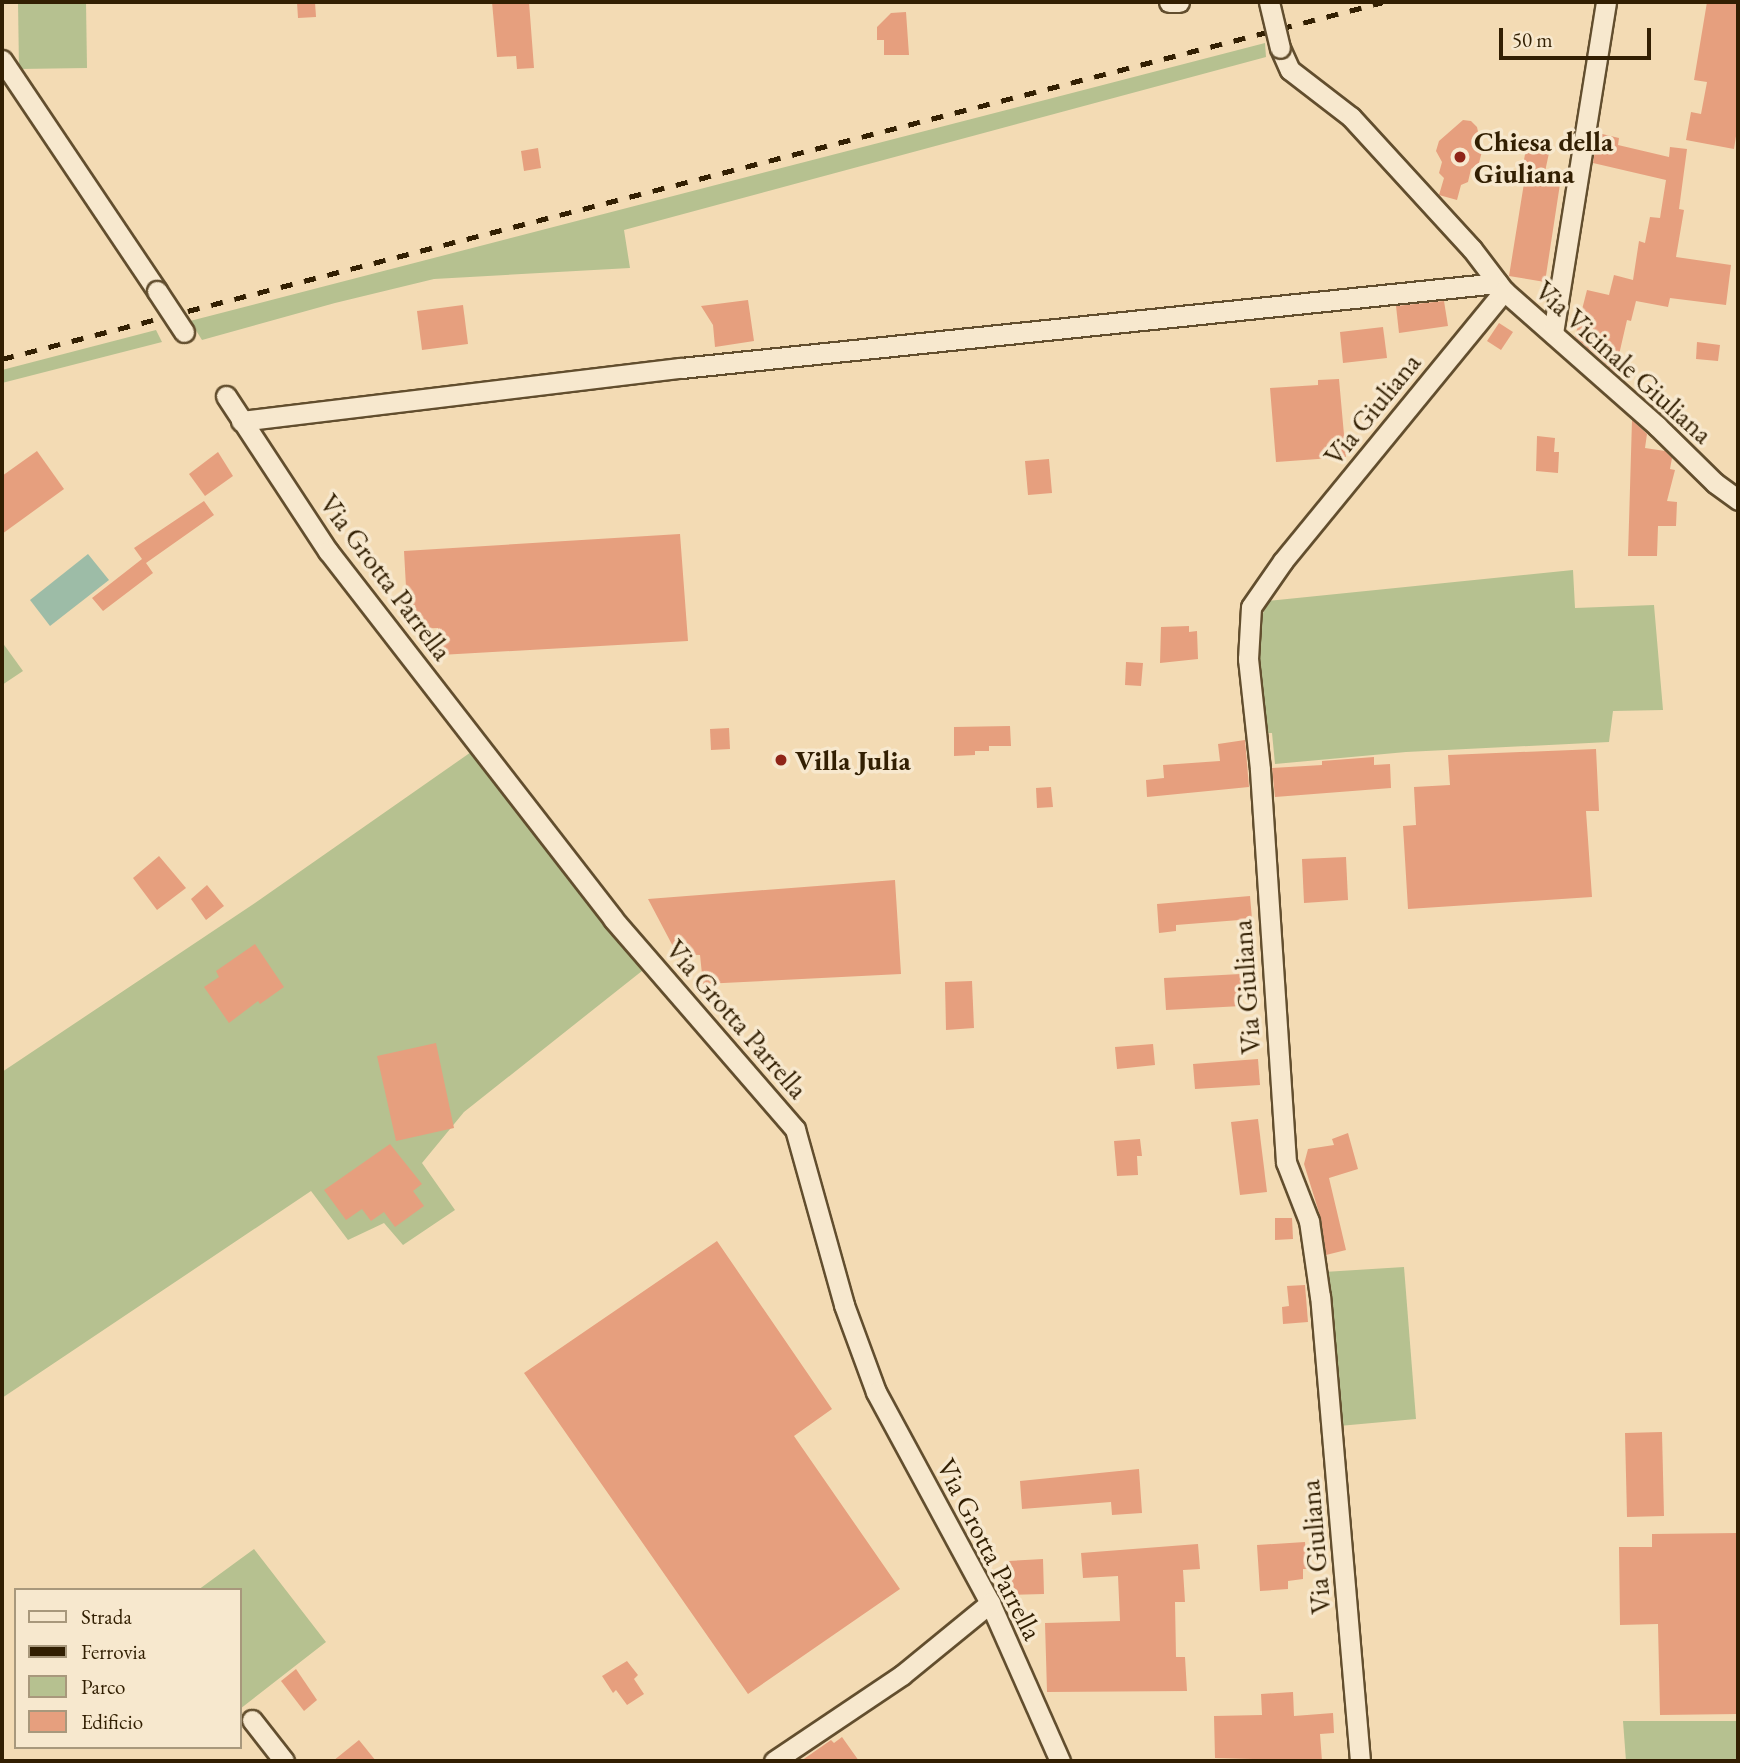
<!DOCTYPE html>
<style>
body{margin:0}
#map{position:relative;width:1740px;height:1763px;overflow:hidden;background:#f3dbb4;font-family:"EB Garamond",serif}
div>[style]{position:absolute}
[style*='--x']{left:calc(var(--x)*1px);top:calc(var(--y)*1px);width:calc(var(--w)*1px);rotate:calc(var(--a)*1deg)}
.green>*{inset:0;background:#b6c190}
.water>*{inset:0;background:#9dbca7}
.building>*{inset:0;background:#e69f7e}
.roads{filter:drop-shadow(2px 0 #624e2e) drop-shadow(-2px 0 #624e2e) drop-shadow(0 2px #624e2e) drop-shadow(0 -2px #624e2e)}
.minor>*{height:19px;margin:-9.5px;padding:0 9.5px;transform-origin:9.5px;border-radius:9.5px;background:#f7e8ce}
.rail>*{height:5px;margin-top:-2.5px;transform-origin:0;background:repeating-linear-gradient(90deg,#321f02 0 12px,transparent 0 24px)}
.bridges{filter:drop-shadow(2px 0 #624e2e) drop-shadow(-2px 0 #624e2e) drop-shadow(0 2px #624e2e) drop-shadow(0 -2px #624e2e)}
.minor-bridge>*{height:19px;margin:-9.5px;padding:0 9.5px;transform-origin:9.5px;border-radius:9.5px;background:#f7e8ce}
.dots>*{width:19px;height:19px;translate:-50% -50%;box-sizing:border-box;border:4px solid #f7e8ce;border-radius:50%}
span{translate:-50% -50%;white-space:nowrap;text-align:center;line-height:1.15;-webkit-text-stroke:7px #f7e8ce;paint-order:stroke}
.poi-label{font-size:28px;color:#321f02;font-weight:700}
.left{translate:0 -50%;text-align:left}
.street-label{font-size:28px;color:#321f02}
.frame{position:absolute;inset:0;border:4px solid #321f02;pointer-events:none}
.legend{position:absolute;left:14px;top:1588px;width:228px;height:161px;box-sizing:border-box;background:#f7e8ce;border:2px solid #a8987c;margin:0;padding:9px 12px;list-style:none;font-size:21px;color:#321f02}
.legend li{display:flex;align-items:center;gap:14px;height:35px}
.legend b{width:35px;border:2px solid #a8987c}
.scale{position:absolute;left:1499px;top:28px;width:152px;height:32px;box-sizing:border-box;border:4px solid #321f02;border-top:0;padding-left:9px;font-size:21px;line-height:24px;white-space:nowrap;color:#321f02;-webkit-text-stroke:5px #f7e8ce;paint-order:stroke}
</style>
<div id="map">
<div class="green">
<div style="clip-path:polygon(18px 2px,86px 2px,87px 68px,19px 69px)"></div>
<div style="clip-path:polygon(1265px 43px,1266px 57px,624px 230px,630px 268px,434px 279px,335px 303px,202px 340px,190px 321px)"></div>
<div style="clip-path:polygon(156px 330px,162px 342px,2px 383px,2px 370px)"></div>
<div style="clip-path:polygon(1573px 570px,1575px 608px,1654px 605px,1663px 710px,1613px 711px,1609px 742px,1406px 752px,1275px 764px,1272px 733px,1265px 733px,1258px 650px,1260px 621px,1268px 601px)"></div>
<div style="clip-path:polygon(2px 642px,23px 671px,2px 685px)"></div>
<div style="clip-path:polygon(474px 750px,647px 967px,464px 1112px,422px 1163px,455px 1210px,403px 1245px,384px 1223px,348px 1240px,311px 1191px,2px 1398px,2px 1072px,255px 903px)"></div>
<div style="clip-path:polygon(1404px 1267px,1416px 1419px,1339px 1426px,1324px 1272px)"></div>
<div style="clip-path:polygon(254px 1549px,326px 1642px,240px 1709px,240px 1590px,198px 1590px)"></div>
<div style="clip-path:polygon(1623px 1721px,1738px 1721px,1738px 1761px,1626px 1761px)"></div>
</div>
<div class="water">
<div style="clip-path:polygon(88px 554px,109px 580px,50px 626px,30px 600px)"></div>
</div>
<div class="building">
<div style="clip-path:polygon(297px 2px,315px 2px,316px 17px,298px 18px)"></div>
<div style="clip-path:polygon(492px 2px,529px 2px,534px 68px,517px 69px,516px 56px,497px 57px)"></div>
<div style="clip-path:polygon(1707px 2px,1738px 3px,1738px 123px,1734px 149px,1686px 140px,1691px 112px,1701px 114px,1707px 82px,1694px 80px)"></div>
<div style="clip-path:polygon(906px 12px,909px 55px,884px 55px,884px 40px,877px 40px,877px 27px,891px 13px)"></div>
<div style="clip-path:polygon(1463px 120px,1471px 121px,1477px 127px,1482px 151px,1479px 163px,1471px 169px,1468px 182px,1461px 185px,1457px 200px,1439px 195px,1444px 178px,1439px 173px,1442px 162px,1436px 151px,1439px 141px)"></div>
<div style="clip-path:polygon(1598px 133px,1619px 138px,1618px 145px,1669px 157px,1670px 147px,1687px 149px,1679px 209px,1684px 210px,1676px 257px,1731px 265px,1726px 305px,1670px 298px,1668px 307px,1636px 301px,1631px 321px,1627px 320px,1615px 372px,1575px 337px,1587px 290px,1609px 295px,1614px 275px,1633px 280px,1639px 241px,1645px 243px,1650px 217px,1660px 218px,1666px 180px,1593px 163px)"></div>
<div style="clip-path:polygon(538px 148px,541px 168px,524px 171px,521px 151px)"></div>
<div style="clip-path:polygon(1526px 149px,1549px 153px,1543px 181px,1560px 184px,1545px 282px,1509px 276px,1525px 177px,1521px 176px)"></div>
<div style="clip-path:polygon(748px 300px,754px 341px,715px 347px,713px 325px,701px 306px)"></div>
<div style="clip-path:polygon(1444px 301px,1448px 326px,1399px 333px,1396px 306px)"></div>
<div style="clip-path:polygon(463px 305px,468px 344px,422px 350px,417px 311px)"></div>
<div style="clip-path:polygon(1499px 323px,1513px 332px,1501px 350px,1487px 341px)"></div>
<div style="clip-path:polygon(1383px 327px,1387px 358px,1343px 363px,1340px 332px)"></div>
<div style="clip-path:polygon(1697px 342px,1720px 345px,1718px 361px,1696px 359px)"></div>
<div style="clip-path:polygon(1339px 379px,1346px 457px,1276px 462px,1270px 388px,1318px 385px,1318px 380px)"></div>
<div style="clip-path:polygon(1632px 420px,1647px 434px,1645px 448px,1665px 451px,1672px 458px,1670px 469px,1675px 470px,1667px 501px,1677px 502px,1676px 526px,1658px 526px,1657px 556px,1628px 556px)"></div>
<div style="clip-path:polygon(1537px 436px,1555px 438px,1554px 452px,1559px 452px,1558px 473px,1536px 471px)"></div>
<div style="clip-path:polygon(37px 451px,64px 489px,2px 534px,2px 476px)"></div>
<div style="clip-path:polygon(218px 452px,233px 476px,205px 496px,189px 474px)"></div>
<div style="clip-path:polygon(1049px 459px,1052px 493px,1028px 495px,1025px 461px)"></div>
<div style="clip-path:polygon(204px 501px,214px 515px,146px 563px,153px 573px,103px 611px,92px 598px,142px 559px,134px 548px)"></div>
<div style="clip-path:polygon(680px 534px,688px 641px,440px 655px,438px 628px,416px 629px,415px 605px,407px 605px,404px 551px)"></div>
<div style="clip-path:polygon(1189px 626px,1189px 632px,1197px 631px,1198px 659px,1160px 663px,1161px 627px)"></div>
<div style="clip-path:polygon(1126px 662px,1143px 663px,1141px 686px,1125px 685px)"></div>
<div style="clip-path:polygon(1010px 726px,1011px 746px,989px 746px,989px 751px,975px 751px,975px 755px,954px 756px,954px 727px)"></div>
<div style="clip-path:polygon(729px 728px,730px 749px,711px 750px,710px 729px)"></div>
<div style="clip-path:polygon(1245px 740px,1249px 787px,1147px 797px,1146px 780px,1164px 778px,1163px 765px,1220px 761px,1218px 744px)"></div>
<div style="clip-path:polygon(1596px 749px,1599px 811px,1586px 811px,1592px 897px,1408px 909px,1403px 826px,1416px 825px,1414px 787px,1450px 785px,1448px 755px)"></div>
<div style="clip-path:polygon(1374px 757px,1374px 765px,1390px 764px,1391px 788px,1275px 797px,1272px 768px,1322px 765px,1322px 761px)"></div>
<div style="clip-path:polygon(1051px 787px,1053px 807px,1037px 808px,1036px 788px)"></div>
<div style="clip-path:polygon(159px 856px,186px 888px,157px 910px,133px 878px)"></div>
<div style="clip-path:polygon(1346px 857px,1348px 900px,1304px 903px,1302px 859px)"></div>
<div style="clip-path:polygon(895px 880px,901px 974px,703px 984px,700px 955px,677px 954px,648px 899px)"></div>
<div style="clip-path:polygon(207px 885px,224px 906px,206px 920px,191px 899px)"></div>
<div style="clip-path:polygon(1250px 896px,1252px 919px,1176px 925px,1176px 931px,1159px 933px,1157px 904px)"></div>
<div style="clip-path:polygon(255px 944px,284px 987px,260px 1004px,258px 1001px,229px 1023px,204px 987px,219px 977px,216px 971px)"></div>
<div style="clip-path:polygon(1241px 974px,1242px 1006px,1166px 1010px,1164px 978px)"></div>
<div style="clip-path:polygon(972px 981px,974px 1028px,946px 1030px,945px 982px)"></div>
<div style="clip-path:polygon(436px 1043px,454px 1128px,396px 1141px,377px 1056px)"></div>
<div style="clip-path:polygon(1153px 1044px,1155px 1065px,1117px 1069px,1115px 1047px)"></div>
<div style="clip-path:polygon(1258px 1059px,1260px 1085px,1195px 1089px,1193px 1064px)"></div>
<div style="clip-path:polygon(1258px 1119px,1267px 1192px,1240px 1195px,1231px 1122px)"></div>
<div style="clip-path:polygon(1348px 1133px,1358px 1169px,1329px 1178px,1346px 1250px,1326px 1255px,1321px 1219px,1304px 1164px,1308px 1149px,1334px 1145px,1332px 1139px)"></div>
<div style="clip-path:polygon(1140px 1139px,1142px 1156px,1137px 1156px,1138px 1175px,1117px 1176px,1114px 1141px)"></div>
<div style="clip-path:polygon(390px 1144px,422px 1184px,413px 1191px,424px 1206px,395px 1227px,384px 1212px,371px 1221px,362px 1209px,346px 1220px,324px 1190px)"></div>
<div style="clip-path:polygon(1275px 1218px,1292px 1218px,1293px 1239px,1275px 1240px)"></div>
<div style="clip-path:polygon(717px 1241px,832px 1409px,794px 1436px,900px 1589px,748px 1694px,524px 1373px)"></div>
<div style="clip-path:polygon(1305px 1285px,1308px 1322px,1283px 1324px,1282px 1307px,1289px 1306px,1287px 1286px)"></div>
<div style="clip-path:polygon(1662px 1432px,1664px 1516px,1627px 1517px,1625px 1433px)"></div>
<div style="clip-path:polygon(1139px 1469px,1142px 1513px,1112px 1515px,1111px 1502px,1022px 1509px,1020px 1481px)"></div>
<div style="clip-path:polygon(1738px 1533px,1738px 1714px,1660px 1715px,1658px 1624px,1620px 1625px,1619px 1547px,1652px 1547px,1652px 1534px)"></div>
<div style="clip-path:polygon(1305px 1542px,1307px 1569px,1303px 1569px,1303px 1579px,1288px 1581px,1288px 1589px,1260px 1591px,1257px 1545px)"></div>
<div style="clip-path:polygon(1198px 1544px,1200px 1569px,1183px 1570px,1185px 1602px,1175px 1602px,1176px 1657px,1185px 1657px,1187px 1691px,1047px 1692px,1045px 1623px,1120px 1621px,1118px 1576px,1083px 1578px,1081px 1553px)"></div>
<div style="clip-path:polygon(1043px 1559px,1044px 1594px,1010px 1595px,1009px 1561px)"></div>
<div style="clip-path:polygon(627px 1661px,638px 1675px,634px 1679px,644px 1694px,627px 1705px,616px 1690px,613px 1693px,602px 1676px)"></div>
<div style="clip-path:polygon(296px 1669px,317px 1700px,304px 1711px,281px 1681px)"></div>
<div style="clip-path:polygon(1293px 1692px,1294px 1716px,1333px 1713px,1334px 1733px,1320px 1734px,1322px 1761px,1215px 1758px,1214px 1716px,1262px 1715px,1261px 1694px)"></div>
<div style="clip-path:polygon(842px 1737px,859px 1761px,801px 1761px,831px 1740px,834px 1743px)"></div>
<div style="clip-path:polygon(359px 1740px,376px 1761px,333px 1761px)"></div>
</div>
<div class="roads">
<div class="minor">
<div style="--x:1169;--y:2;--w:10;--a:0"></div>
<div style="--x:1280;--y:48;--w:24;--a:66"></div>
<div style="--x:1290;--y:70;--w:77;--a:37.6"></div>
<div style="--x:1351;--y:117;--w:179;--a:47.5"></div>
<div style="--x:1472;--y:249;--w:53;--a:52.7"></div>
<div style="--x:1504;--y:291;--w:204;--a:41.4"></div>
<div style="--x:1657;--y:426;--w:81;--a:44.5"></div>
<div style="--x:1715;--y:483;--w:29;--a:36"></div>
<div style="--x:2;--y:60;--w:278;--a:56.1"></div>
<div style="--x:1553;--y:333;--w:335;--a:-80.9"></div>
<div style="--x:226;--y:396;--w:186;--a:56.7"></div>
<div style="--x:328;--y:551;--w:465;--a:52.2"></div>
<div style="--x:613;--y:919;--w:278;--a:49.1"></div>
<div style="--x:795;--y:1129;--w:183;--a:74.4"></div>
<div style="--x:844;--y:1305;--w:93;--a:69.8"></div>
<div style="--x:876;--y:1392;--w:240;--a:61.6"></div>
<div style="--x:990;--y:1603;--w:173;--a:66.1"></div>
<div style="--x:241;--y:421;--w:443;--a:-6.9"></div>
<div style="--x:681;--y:368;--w:821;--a:-5.94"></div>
<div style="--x:252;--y:1720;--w:52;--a:52"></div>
<div style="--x:774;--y:1761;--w:154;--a:-33.9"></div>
<div style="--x:902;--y:1675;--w:114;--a:-39.3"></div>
<div style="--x:1360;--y:1761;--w:466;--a:-94.9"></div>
<div style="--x:1320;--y:1297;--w:77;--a:-98.2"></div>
<div style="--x:1309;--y:1221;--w:63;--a:-111.3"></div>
<div style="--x:1286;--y:1162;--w:394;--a:-93.8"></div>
<div style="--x:1260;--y:769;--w:111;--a:-96.2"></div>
<div style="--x:1248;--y:659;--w:52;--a:-86.7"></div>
<div style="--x:1251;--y:607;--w:56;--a:-55.2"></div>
<div style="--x:1283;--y:561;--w:349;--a:-50.7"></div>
</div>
</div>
<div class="rail">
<div style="--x:2;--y:359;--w:1426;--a:-14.49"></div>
</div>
<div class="bridges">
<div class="minor-bridge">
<div style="--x:1269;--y:2;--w:47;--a:76.6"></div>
<div style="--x:157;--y:291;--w:49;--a:56.6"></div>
</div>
</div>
<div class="dots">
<div style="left:1460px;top:157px;background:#8f2418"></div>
<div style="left:781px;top:760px;background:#8f2418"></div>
</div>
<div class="poi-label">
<span class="left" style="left:1474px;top:157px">Chiesa della<br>Giuliana</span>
<span class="left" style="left:795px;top:760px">Villa Julia</span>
</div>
<div class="street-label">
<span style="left:1624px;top:362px;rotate:42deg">Via Vicinale Giuliana</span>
<span style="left:1372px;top:409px;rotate:-51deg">Via Giuliana</span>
<span style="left:386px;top:577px;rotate:53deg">Via Grotta Parrella</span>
<span style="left:1246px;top:987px;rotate:-94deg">Via Giuliana</span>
<span style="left:737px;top:1019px;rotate:49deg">Via Grotta Parrella</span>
<span style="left:1315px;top:1547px;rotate:-95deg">Via Giuliana</span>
<span style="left:990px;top:1549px;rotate:63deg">Via Grotta Parrella</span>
</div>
<div class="frame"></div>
<ul class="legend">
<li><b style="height:9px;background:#f7e8ce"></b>Strada</li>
<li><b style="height:9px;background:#321f02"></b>Ferrovia</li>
<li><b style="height:19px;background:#b6c190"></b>Parco</li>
<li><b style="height:19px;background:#e69f7e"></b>Edificio</li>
</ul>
<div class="scale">50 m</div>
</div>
